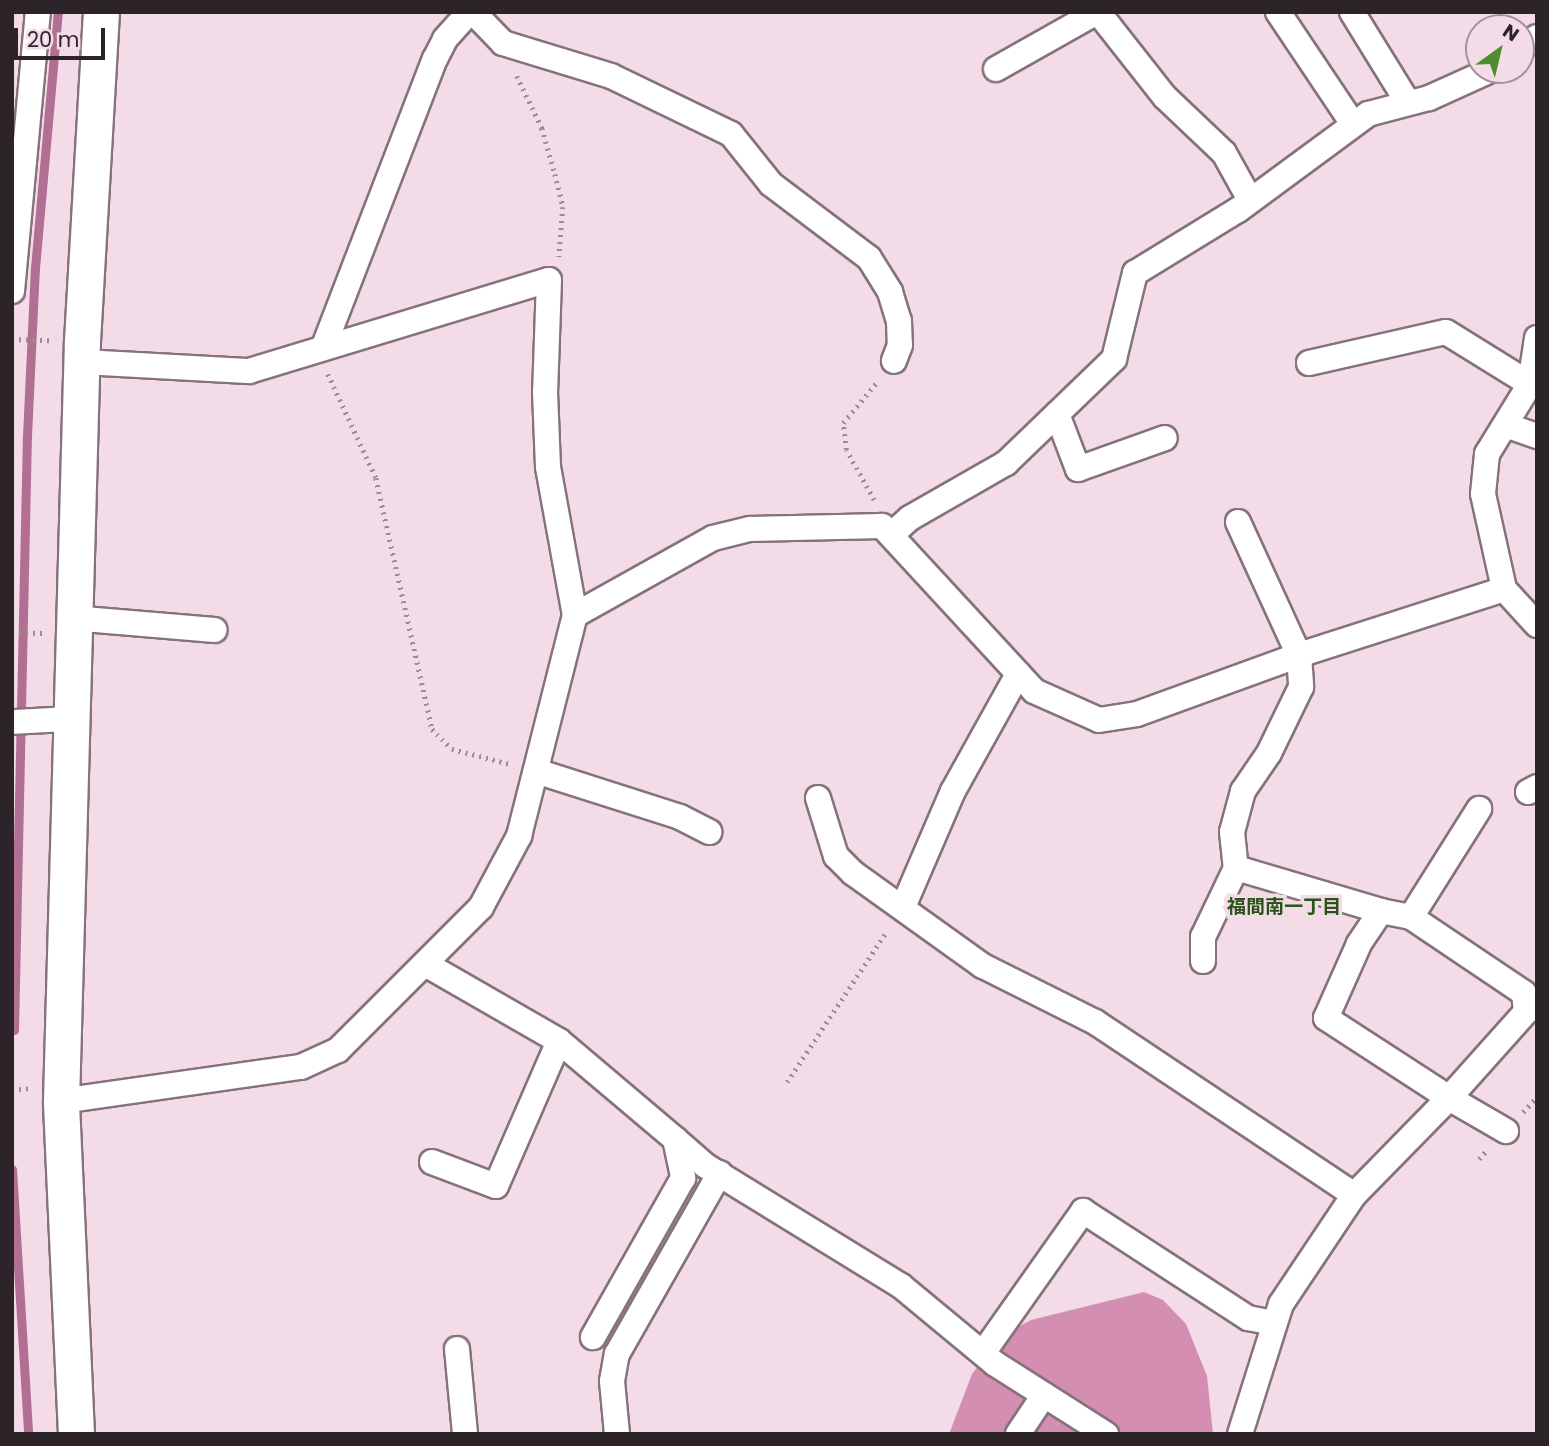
<!DOCTYPE html>
<meta charset="utf-8">
<style>
body{margin:0}
#map{position:relative;width:1549px;height:1446px;overflow:hidden;background:#f3dce7;font-family:Poppins,"Noto Sans JP",sans-serif}
div>[style]{position:absolute}
[style*='--x']{left:calc(var(--x)*1px);top:calc(var(--y)*1px);width:calc(var(--w)*1px);rotate:calc(var(--a)*1deg)}
.forest>*{inset:0;background:#d48eb2}
.stream>*{height:9px;margin:-4.5px;padding:0 4.5px;transform-origin:4.5px;border-radius:4.5px;background:#b26f92}
.path>*{height:4.5px;margin-top:-2.25px;transform-origin:0;background:repeating-linear-gradient(90deg,#9c8c94 0 2px,transparent 0 7px)}
.roads{filter:drop-shadow(2px 0 #86727b) drop-shadow(-2px 0 #86727b) drop-shadow(0 2px #86727b) drop-shadow(0 -2px #86727b)}
.street>*{height:24px;margin:-12px;padding:0 12px;transform-origin:12px;border-radius:12px;background:#fff}
.secondary>*{height:35px;margin:-17.5px;padding:0 17.5px;transform-origin:17.5px;border-radius:17.5px;background:#fff}
span{translate:-50% -50%;white-space:nowrap;text-align:center;line-height:1.15;-webkit-text-stroke:7px #f3dce7;paint-order:stroke}
.neighbourhood-label{font-size:19px;color:#295318;font-weight:700}
.frame{position:absolute;inset:0;border:14px solid #2c2428;pointer-events:none}
.north{position:absolute;left:1465px;top:14px;width:70px;height:70px;box-sizing:border-box;background:#f3dce7;border:2px solid #a3929b;border-radius:50%;rotate:34deg;font-size:19px;font-weight:700;line-height:28px;text-align:center;color:#2c2428}
.north::after{content:'';display:block;margin:auto;width:24px;height:32px;background:#4c8e30;clip-path:polygon(50% 0,100% 100%,50% 72%,0 100%)}
.scale{position:absolute;left:14px;top:28px;width:91px;height:32px;box-sizing:border-box;border:4px solid #2c2428;border-top:0;padding-left:9px;font-size:21px;line-height:24px;white-space:nowrap;color:#2c2428;-webkit-text-stroke:5px #f3dce7;paint-order:stroke}
</style>
<div id="map">
<div class="forest">
<div style="clip-path:polygon(1144px 1292px,1163px 1300px,1186px 1324px,1207px 1376px,1213px 1434px,949px 1434px,972px 1374px,1001px 1336px,1031px 1320px)"></div>
</div>
<div class="stream">
<div style="--x:14;--y:1030;--w:594;--a:-88.75"></div>
<div style="--x:27;--y:436;--w:168;--a:-87.3"></div>
<div style="--x:35;--y:268;--w:257;--a:-84.9"></div>
<div style="--x:12;--y:1169;--w:265;--a:86.5"></div>
</div>
<div class="path">
<div style="--x:517;--y:76;--w:58;--a:64.3"></div>
<div style="--x:542;--y:128;--w:48;--a:74.2"></div>
<div style="--x:555;--y:174;--w:34;--a:76"></div>
<div style="--x:563;--y:207;--w:50;--a:94.6"></div>
<div style="--x:12;--y:339;--w:38;--a:2"></div>
<div style="--x:328;--y:374;--w:115;--a:65.2"></div>
<div style="--x:376;--y:478;--w:257;--a:77.4"></div>
<div style="--x:432;--y:729;--w:28;--a:45"></div>
<div style="--x:452;--y:749;--w:60;--a:14.5"></div>
<div style="--x:874;--y:500;--w:57;--a:-119.2"></div>
<div style="--x:846;--y:450;--w:27;--a:-96"></div>
<div style="--x:843;--y:423;--w:55;--a:-50.2"></div>
<div style="--x:12;--y:632;--w:31;--a:2"></div>
<div style="--x:787;--y:1082;--w:181;--a:-56.5"></div>
<div style="--x:12;--y:1090;--w:18;--a:-6"></div>
<div style="--x:1523;--y:1112;--w:21;--a:-47"></div>
<div style="--x:1479;--y:1159;--w:11;--a:-49"></div>
</div>
<div class="roads">
<div class="street">
<div style="--x:473;--y:12;--w:43;--a:45.9"></div>
<div style="--x:503;--y:43;--w:113;--a:17"></div>
<div style="--x:611;--y:76;--w:133;--a:25.8"></div>
<div style="--x:731;--y:134;--w:64;--a:51.3"></div>
<div style="--x:771;--y:184;--w:123;--a:37.1"></div>
<div style="--x:869;--y:258;--w:40;--a:58"></div>
<div style="--x:890;--y:292;--w:30;--a:73"></div>
<div style="--x:899;--y:321;--w:24;--a:88"></div>
<div style="--x:900;--y:345;--w:17;--a:111"></div>
<div style="--x:1098;--y:12;--w:108;--a:51.8"></div>
<div style="--x:1165;--y:97;--w:81;--a:43.5"></div>
<div style="--x:1224;--y:153;--w:51;--a:60.9"></div>
<div style="--x:1278;--y:12;--w:135;--a:56.2"></div>
<div style="--x:1352;--y:12;--w:105;--a:58.3"></div>
<div style="--x:1521;--y:48;--w:19;--a:-35"></div>
<div style="--x:996;--y:69;--w:116;--a:-29.4"></div>
<div style="--x:12;--y:291;--w:280;--a:-84.7"></div>
<div style="--x:1537;--y:338;--w:47;--a:98.7"></div>
<div style="--x:1530;--y:384;--w:82;--a:121.6"></div>
<div style="--x:1487;--y:454;--w:40;--a:95.7"></div>
<div style="--x:1483;--y:494;--w:97;--a:77.5"></div>
<div style="--x:1504;--y:589;--w:49;--a:47.5"></div>
<div style="--x:324;--y:346;--w:308;--a:-68.9"></div>
<div style="--x:435;--y:59;--w:22;--a:-63"></div>
<div style="--x:445;--y:39;--w:36;--a:-48"></div>
<div style="--x:81;--y:362;--w:168;--a:3.1"></div>
<div style="--x:249;--y:371;--w:313;--a:-16.9"></div>
<div style="--x:549;--y:280;--w:112;--a:92"></div>
<div style="--x:545;--y:392;--w:75;--a:87.7"></div>
<div style="--x:548;--y:467;--w:150;--a:79.7"></div>
<div style="--x:1309;--y:363;--w:140;--a:-12.8"></div>
<div style="--x:1446;--y:332;--w:99;--a:31.8"></div>
<div style="--x:1057;--y:414;--w:59;--a:69.1"></div>
<div style="--x:1078;--y:469;--w:92;--a:-19.6"></div>
<div style="--x:1508;--y:426;--w:31;--a:19"></div>
<div style="--x:1238;--y:522;--w:146;--a:65.4"></div>
<div style="--x:1299;--y:655;--w:32;--a:86"></div>
<div style="--x:1301;--y:687;--w:73;--a:115.9"></div>
<div style="--x:1269;--y:753;--w:46;--a:124.4"></div>
<div style="--x:1243;--y:791;--w:42;--a:105"></div>
<div style="--x:1232;--y:832;--w:36;--a:84"></div>
<div style="--x:1236;--y:868;--w:151;--a:16.5"></div>
<div style="--x:891;--y:535;--w:25;--a:-42"></div>
<div style="--x:910;--y:518;--w:111;--a:-29.8"></div>
<div style="--x:1006;--y:463;--w:150;--a:-43.9"></div>
<div style="--x:1114;--y:359;--w:89;--a:-76.3"></div>
<div style="--x:1135;--y:273;--w:121;--a:-31.5"></div>
<div style="--x:1238;--y:210;--w:162;--a:-36.4"></div>
<div style="--x:1368;--y:114;--w:63;--a:-14.7"></div>
<div style="--x:1429;--y:98;--w:68;--a:-24.3"></div>
<div style="--x:72;--y:618;--w:143;--a:4.8"></div>
<div style="--x:12;--y:722;--w:57;--a:-3"></div>
<div style="--x:536;--y:771;--w:151;--a:17.7"></div>
<div style="--x:680;--y:817;--w:33;--a:27"></div>
<div style="--x:1528;--y:792;--w:10;--a:-29"></div>
<div style="--x:818;--y:798;--w:61;--a:72.8"></div>
<div style="--x:836;--y:856;--w:24;--a:45"></div>
<div style="--x:853;--y:873;--w:160;--a:35.6"></div>
<div style="--x:983;--y:966;--w:125;--a:26.6"></div>
<div style="--x:1095;--y:1022;--w:311;--a:33.7"></div>
<div style="--x:903;--y:907;--w:126;--a:-66.7"></div>
<div style="--x:953;--y:791;--w:134;--a:-60.9"></div>
<div style="--x:1411;--y:917;--w:128;--a:-57.8"></div>
<div style="--x:1203;--y:961;--w:24;--a:-90"></div>
<div style="--x:1203;--y:937;--w:76;--a:-64.4"></div>
<div style="--x:427;--y:965;--w:152;--a:29.9"></div>
<div style="--x:559;--y:1041;--w:152;--a:40.2"></div>
<div style="--x:675;--y:1139;--w:40;--a:78"></div>
<div style="--x:683;--y:1178;--w:183;--a:119.5"></div>
<div style="--x:61;--y:1101;--w:242;--a:-8.1"></div>
<div style="--x:301;--y:1067;--w:41;--a:-24.7"></div>
<div style="--x:338;--y:1050;--w:202;--a:-45"></div>
<div style="--x:481;--y:907;--w:81;--a:-61.8"></div>
<div style="--x:519;--y:836;--w:228;--a:-75.8"></div>
<div style="--x:575;--y:615;--w:158;--a:-29.2"></div>
<div style="--x:713;--y:538;--w:38;--a:-14"></div>
<div style="--x:750;--y:529;--w:132;--a:-1.3"></div>
<div style="--x:882;--y:526;--w:224;--a:47.3"></div>
<div style="--x:1034;--y:691;--w:71;--a:24"></div>
<div style="--x:1099;--y:720;--w:38;--a:-9"></div>
<div style="--x:1137;--y:714;--w:172;--a:-20"></div>
<div style="--x:1299;--y:655;--w:215;--a:-17.8"></div>
<div style="--x:675;--y:1139;--w:41;--a:41.1"></div>
<div style="--x:706;--y:1166;--w:229;--a:31.6"></div>
<div style="--x:901;--y:1286;--w:121;--a:39.6"></div>
<div style="--x:994;--y:1363;--w:133;--a:32.4"></div>
<div style="--x:432;--y:1162;--w:68;--a:20.6"></div>
<div style="--x:496;--y:1186;--w:158;--a:-66.5"></div>
<div style="--x:457;--y:1349;--w:85;--a:84.6"></div>
<div style="--x:983;--y:1353;--w:174;--a:-54.8"></div>
<div style="--x:1083;--y:1211;--w:197;--a:33"></div>
<div style="--x:1248;--y:1318;--w:26;--a:11"></div>
<div style="--x:617;--y:1434;--w:53;--a:-95.4"></div>
<div style="--x:612;--y:1381;--w:27;--a:-80"></div>
<div style="--x:617;--y:1354;--w:208;--a:-60.4"></div>
<div style="--x:1018;--y:1434;--w:47;--a:-56.3"></div>
<div style="--x:1240;--y:1434;--w:136;--a:-72.5"></div>
<div style="--x:1281;--y:1304;--w:131;--a:-56.2"></div>
<div style="--x:1354;--y:1195;--w:136;--a:-45.6"></div>
<div style="--x:1449;--y:1098;--w:115;--a:-48.2"></div>
<div style="--x:1526;--y:1012;--w:19;--a:-96"></div>
<div style="--x:1524;--y:993;--w:136;--a:-146.1"></div>
<div style="--x:1411;--y:917;--w:31;--a:-169"></div>
<div style="--x:1381;--y:911;--w:40;--a:124"></div>
<div style="--x:1359;--y:944;--w:81;--a:114"></div>
<div style="--x:1326;--y:1018;--w:147;--a:33"></div>
<div style="--x:1449;--y:1098;--w:66;--a:30.1"></div>
</div>
<div class="secondary">
<div style="--x:76;--y:1434;--w:333;--a:-92.6"></div>
<div style="--x:61;--y:1101;--w:760;--a:-88.42"></div>
<div style="--x:82;--y:341;--w:330;--a:-86.7"></div>
</div>
</div>
<div class="neighbourhood-label">
<span style="left:1284px;top:907px">福間南一丁目</span>
</div>
<div class="frame"></div>
<div class="north">N</div>
<div class="scale">20 m</div>
</div>
